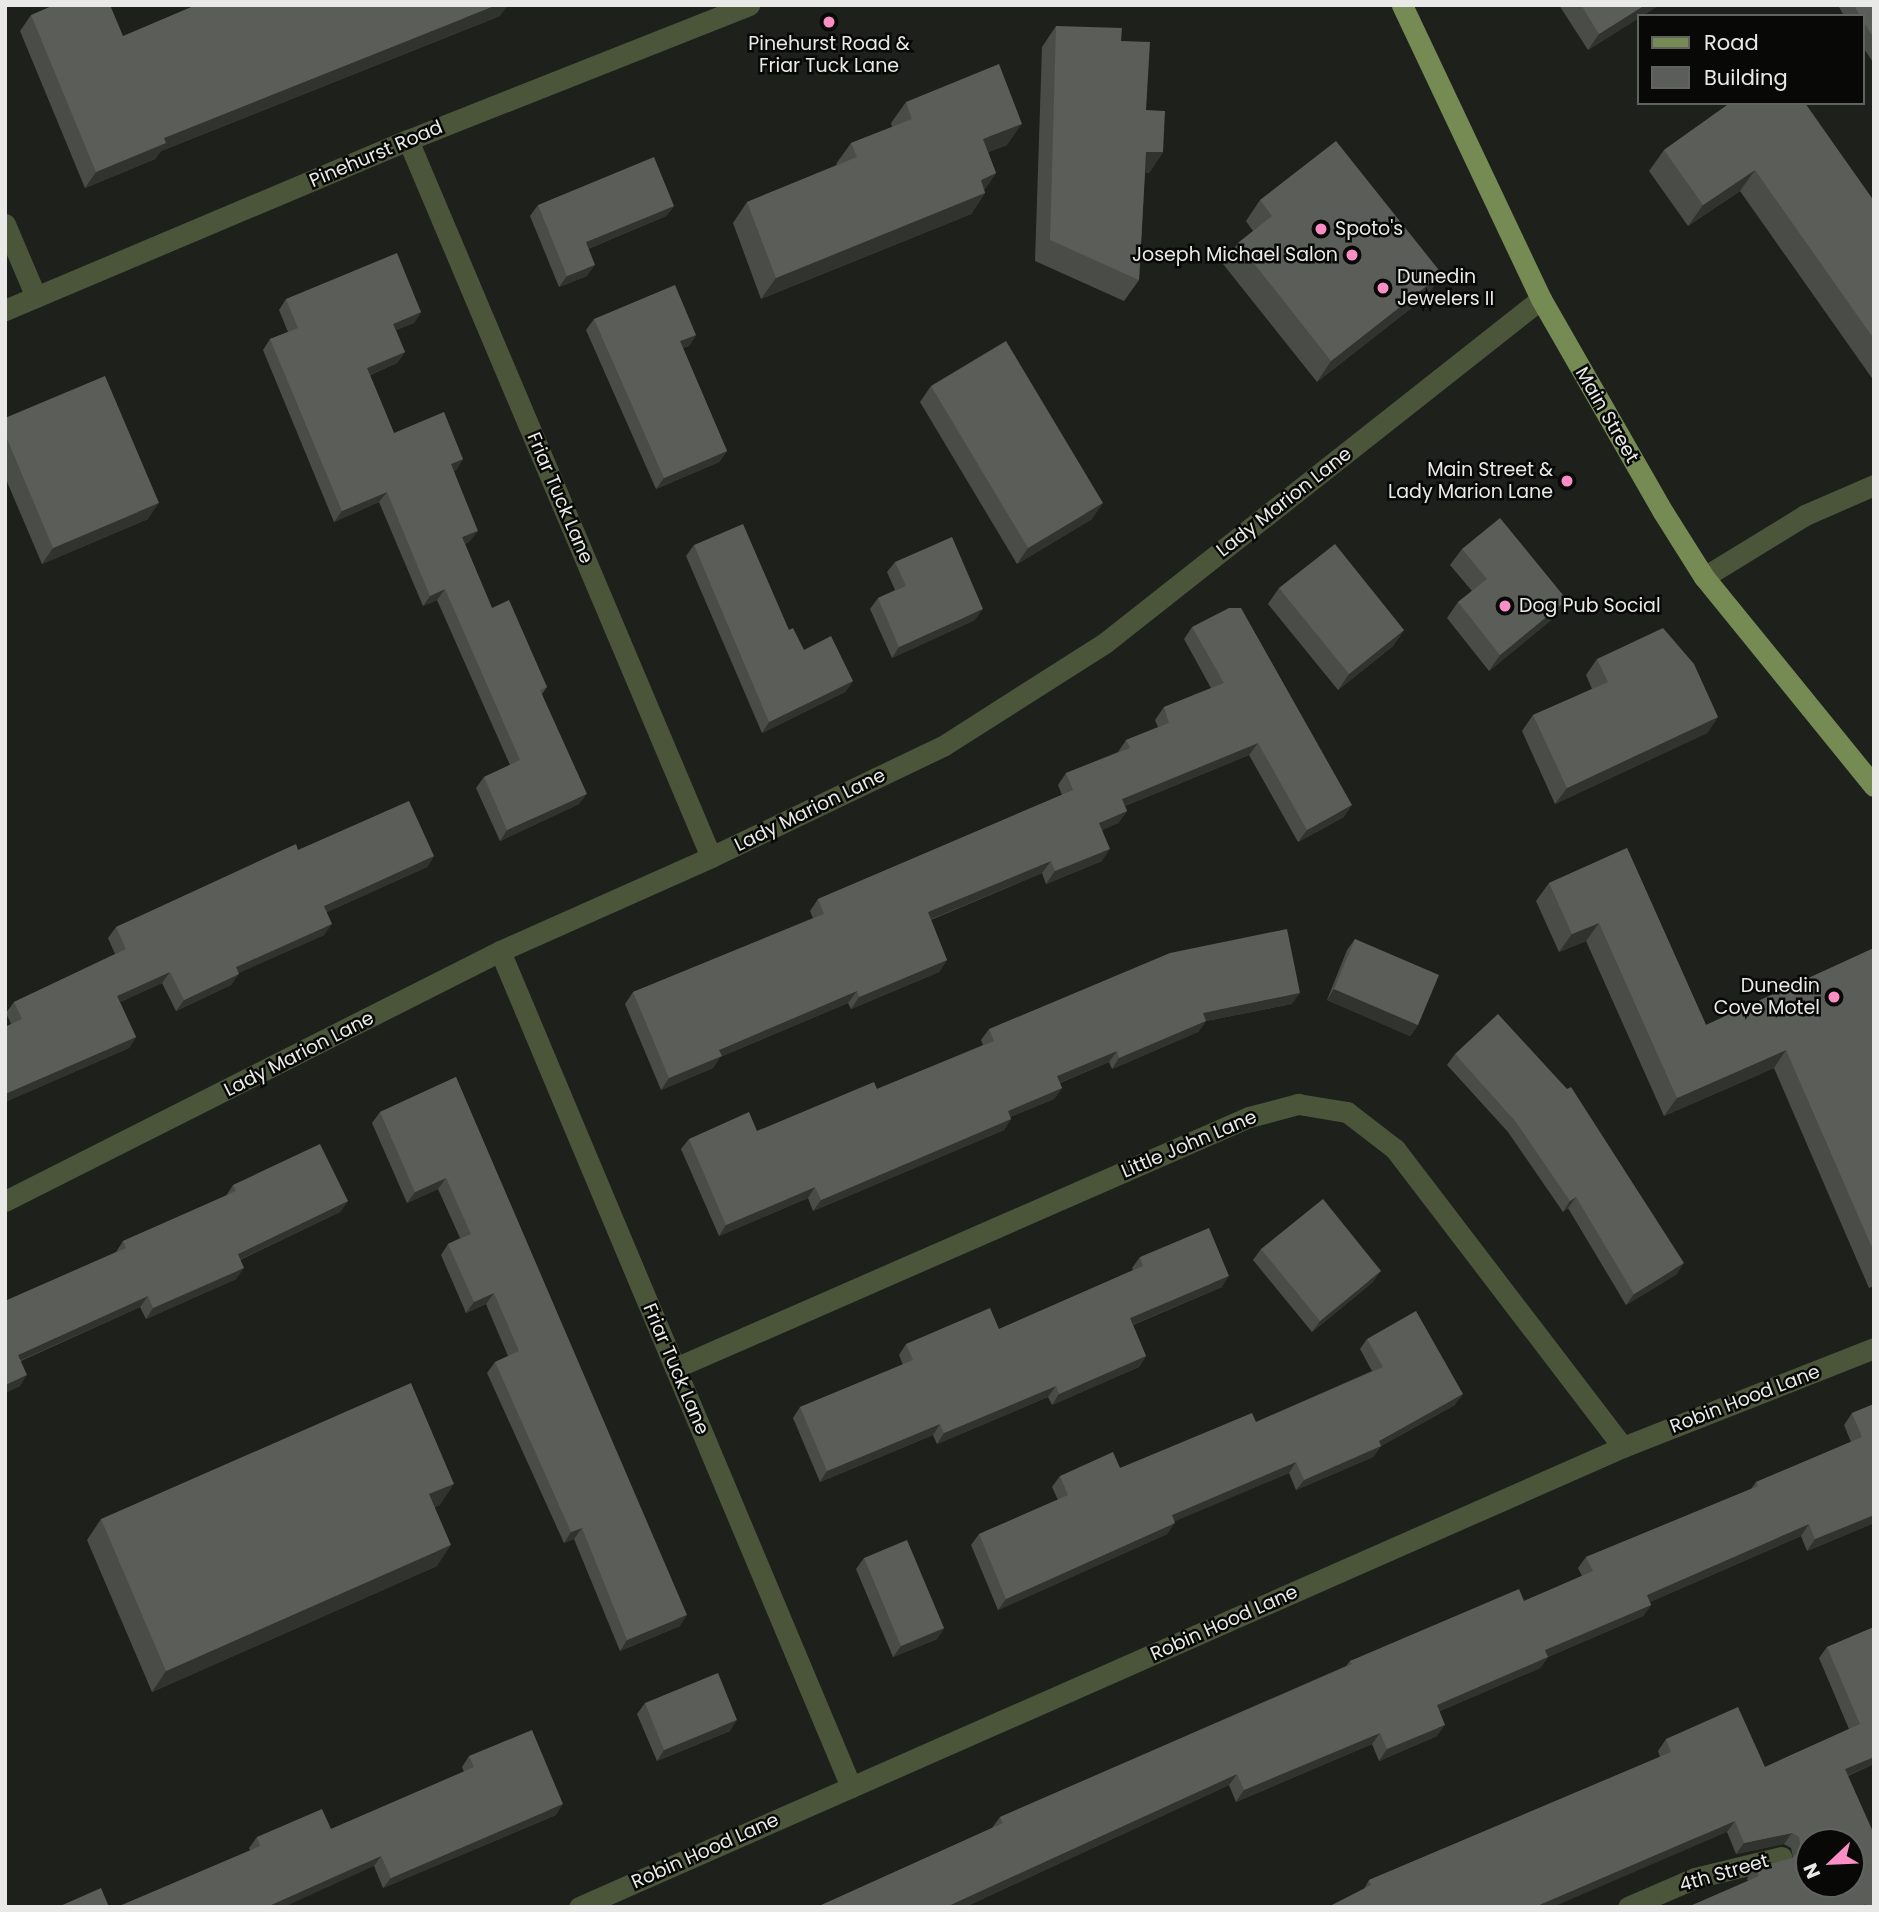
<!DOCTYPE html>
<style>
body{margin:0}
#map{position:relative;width:1879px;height:1912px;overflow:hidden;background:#1e201c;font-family:Poppins,sans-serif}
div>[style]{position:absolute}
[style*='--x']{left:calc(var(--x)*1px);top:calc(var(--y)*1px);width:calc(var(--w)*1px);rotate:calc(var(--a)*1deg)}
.minor>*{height:21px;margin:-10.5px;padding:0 10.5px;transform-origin:10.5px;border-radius:10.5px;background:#4a553a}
.major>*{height:21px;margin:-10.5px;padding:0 10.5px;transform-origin:10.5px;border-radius:10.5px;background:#758b53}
.wall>*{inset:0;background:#4a4c48}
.shaded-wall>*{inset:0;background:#31332f}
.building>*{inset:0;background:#5b5d59}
.dots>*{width:19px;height:19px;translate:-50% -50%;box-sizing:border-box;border:4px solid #080907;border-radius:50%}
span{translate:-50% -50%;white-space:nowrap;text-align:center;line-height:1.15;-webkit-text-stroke:5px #080907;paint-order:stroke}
.poi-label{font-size:19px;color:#e9eae7}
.left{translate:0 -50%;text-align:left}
.right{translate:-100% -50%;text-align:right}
.street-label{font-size:19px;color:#e9eae7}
.frame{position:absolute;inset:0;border:7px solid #e9eae7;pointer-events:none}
.legend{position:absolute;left:1637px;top:14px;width:228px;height:91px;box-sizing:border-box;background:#080907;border:2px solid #626361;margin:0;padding:9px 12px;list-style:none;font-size:21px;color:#e9eae7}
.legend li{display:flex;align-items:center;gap:14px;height:35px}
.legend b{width:35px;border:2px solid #626361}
.north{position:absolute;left:1795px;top:1828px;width:70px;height:70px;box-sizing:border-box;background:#080907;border:2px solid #626361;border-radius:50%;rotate:247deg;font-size:19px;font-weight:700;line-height:28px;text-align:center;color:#e9eae7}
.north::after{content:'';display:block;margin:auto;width:24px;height:32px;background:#fb8fc5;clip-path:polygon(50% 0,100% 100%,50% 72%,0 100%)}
</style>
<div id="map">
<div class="minor">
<div style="--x:408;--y:140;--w:778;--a:67.09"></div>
<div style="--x:5;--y:224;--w:79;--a:67"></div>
<div style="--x:5;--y:310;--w:437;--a:-22.9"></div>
<div style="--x:408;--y:140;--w:367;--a:-21.6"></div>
<div style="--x:1704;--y:577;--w:119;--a:-31.5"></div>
<div style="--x:1805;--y:515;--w:75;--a:-23.5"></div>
<div style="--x:500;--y:951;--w:907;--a:67.22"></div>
<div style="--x:5;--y:1201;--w:555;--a:-26.8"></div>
<div style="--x:500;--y:951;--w:231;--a:-24"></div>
<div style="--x:711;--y:857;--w:257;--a:-25.6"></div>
<div style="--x:943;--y:746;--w:193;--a:-32.5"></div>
<div style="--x:1106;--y:642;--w:554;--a:-38.26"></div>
<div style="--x:675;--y:1368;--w:626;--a:-23.62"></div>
<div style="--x:1249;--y:1117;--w:51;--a:-14.9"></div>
<div style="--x:1298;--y:1104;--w:50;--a:9.3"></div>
<div style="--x:1347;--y:1112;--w:61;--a:37.6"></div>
<div style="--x:1395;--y:1149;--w:375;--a:52.6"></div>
<div style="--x:579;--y:1907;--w:1141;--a:-23.78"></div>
<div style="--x:1623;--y:1447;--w:270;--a:-21.5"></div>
<div style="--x:1628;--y:1907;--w:73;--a:-23.4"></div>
<div style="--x:1695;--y:1878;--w:89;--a:-13.7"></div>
</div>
<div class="major">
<div style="--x:1402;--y:5;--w:325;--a:64.7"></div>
<div style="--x:1541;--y:299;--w:245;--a:60.2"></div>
<div style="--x:1663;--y:512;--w:77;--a:57.8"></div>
<div style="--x:1704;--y:577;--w:269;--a:50.9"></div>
</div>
<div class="wall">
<div style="clip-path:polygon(1559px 5px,1659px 5px,1588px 50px)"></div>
<div style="clip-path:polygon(1838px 5px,1874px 5px,1874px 64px,1863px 47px,1863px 16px,1844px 16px)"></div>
<div style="clip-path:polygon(31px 15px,123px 36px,500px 16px,161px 151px,155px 159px,85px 188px,20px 31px)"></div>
<div style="clip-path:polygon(1056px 26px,1121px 41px,1146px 110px,1163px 152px,1149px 173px,1145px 173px,1139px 280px,1124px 301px,1035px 261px,1042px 47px)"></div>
<div style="clip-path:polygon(906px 102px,1007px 145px,988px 152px,996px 173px,984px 190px,985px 193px,971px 214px,761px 299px,733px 223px,747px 202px,837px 165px,836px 164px,851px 143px,892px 127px,891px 123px)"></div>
<div style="clip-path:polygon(1730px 103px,1874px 201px,1874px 381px,1740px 191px,1688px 226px,1649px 171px,1664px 150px)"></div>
<div style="clip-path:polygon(1260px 200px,1428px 295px,1317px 382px,1223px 264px,1238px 243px,1253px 231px,1246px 221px)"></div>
<div style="clip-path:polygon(538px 205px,674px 206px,666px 216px,588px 249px,587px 276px,559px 287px,530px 216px)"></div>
<div style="clip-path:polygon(286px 299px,421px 312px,414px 323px,396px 330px,405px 352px,397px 363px,370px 375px,394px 433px,463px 459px,456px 470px,454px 471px,470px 541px,465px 544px,492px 608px,547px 687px,542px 694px,579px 804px,500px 841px,476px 788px,484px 777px,510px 765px,437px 600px,423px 606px,379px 502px,334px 522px,263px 350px,270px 339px,288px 332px,279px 310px)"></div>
<div style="clip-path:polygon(594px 319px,696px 335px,689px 346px,683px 348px,727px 451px,719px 462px,656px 489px,586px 330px)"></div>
<div style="clip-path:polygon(931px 386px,1092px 519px,1017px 564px,920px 402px)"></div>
<div style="clip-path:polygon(5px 418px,148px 519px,42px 564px,5px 477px)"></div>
<div style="clip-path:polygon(694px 545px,789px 630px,804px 650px,853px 681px,845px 692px,762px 733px,686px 556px)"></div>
<div style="clip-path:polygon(1462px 549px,1556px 616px,1489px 671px,1447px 618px,1458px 602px,1472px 591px,1450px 565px)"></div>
<div style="clip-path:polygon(895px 562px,975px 620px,892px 658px,870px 609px,878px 598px,895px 590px,887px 572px)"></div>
<div style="clip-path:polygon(1279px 588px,1404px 630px,1393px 646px,1338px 690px,1268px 604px)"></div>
<div style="clip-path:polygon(1192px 627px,1344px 817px,1298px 842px,1249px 755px,1125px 806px,1127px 811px,1118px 823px,1102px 830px,1102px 861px,1046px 884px,1042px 873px,931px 920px,947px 960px,939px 972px,851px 1009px,848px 1003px,720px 1057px,713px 1068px,661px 1090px,625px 1004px,633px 992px,813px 918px,810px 911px,818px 899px,1062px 795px,1058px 785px,1066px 773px,1118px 752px,1126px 740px,1158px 727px,1155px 720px,1164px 707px,1211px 688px,1184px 639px)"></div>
<div style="clip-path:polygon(1597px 659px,1718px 717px,1707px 733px,1555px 804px,1522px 731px,1533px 715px,1592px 689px,1586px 675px)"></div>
<div style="clip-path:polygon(1627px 848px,1706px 1025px,1874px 948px,1874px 1286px,1869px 1288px,1774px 1068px,1664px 1116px,1586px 941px,1559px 952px,1536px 901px,1549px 883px)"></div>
<div style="clip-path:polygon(298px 850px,434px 856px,427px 867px,327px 912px,324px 935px,238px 973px,231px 985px,176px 1011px,162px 983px,120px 1002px,136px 1037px,129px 1048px,5px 1102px,5px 1027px,11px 1024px,6px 1013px,14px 1002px,115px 954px,108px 938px,116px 927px)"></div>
<div style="clip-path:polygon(1355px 939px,1418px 1025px,1410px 1036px,1327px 1000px,1347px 950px)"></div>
<div style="clip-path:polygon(1292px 1004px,1206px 1021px,1198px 1032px,1112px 1069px,1109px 1062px,1060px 1083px,1062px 1088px,1054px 1099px,1010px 1117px,1011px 1119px,1004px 1130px,813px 1211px,808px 1198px,719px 1236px,681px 1149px,689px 1139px,757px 1131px,877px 1089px,983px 1045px,981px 1040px,989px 1029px)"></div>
<div style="clip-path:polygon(1455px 1054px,1677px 1274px,1626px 1305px,1568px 1208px,1563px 1212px,1508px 1132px,1447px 1065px)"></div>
<div style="clip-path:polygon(456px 1077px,680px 1626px,620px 1651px,574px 1539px,564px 1543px,487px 1373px,495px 1362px,508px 1356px,486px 1304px,466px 1313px,441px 1255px,448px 1244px,460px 1238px,438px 1189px,407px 1203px,372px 1123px,380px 1112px)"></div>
<div style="clip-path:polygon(233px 1185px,348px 1201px,340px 1212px,240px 1260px,236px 1279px,146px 1319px,140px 1307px,21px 1361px,20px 1386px,5px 1393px,5px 1301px,116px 1252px,123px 1241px,226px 1196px)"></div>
<div style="clip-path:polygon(1261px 1249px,1373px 1282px,1312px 1332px,1253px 1260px)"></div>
<div style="clip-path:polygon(1140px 1257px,1222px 1287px,1133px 1325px,1146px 1356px,1139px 1367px,1052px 1405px,1048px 1397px,937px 1444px,933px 1435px,820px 1482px,793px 1418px,800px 1407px,903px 1365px,899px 1355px,906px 1344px,999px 1329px,1133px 1270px,1132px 1268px)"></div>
<div style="clip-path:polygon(1367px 1339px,1455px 1405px,1381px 1446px,1373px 1457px,1296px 1490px,1289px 1473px,1174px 1521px,1167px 1534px,998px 1610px,971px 1545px,979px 1534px,1058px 1500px,1052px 1487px,1060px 1476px,1120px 1468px,1256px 1422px,1372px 1371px,1360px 1349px)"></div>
<div style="clip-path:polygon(1874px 1404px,1874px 1523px,1807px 1551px,1801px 1536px,1650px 1602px,1651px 1605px,1643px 1616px,1548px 1657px,1540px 1668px,1440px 1711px,1437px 1736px,1379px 1761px,1372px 1744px,1236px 1802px,1229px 1785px,965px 1907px,817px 1907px,992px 1828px,1000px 1817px,1346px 1666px,1350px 1661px,1524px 1601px,1582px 1576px,1578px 1568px,1586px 1557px,1751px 1489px,1756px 1482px,1851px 1442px,1844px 1425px,1852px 1413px)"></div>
<div style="clip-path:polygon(440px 1505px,435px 1507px,437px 1566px,152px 1692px,87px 1540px,101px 1519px)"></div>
<div style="clip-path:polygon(864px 1558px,944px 1628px,937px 1639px,893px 1657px,856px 1569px)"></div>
<div style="clip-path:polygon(1874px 1627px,1874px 1764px,1848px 1776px,1874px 1907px,1688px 1907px,1748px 1881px,1747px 1879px,1755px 1868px,1793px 1858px,1791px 1848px,1784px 1844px,1736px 1854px,1727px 1832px,1364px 1889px,1369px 1880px,1660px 1757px,1658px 1751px,1666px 1739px,1765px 1767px,1849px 1729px,1819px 1658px,1827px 1647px)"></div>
<div style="clip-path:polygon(645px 1703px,730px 1731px,657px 1761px,637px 1714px)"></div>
<div style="clip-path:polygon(469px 1756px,556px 1815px,383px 1888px,374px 1866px,250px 1850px,249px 1848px,257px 1837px,331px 1829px,464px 1772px,462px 1767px)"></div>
</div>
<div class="shaded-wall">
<div style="clip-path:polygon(497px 5px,508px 5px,500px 16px,161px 151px,155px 159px,85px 188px,96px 172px,164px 138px)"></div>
<div style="clip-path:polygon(1645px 5px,1659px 5px,1643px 16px,1639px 16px,1639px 18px,1588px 50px,1599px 34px)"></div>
<div style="clip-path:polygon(1022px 124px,1007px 145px,968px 160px,983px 139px)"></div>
<div style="clip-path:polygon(1146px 152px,1163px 152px,1149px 173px,1131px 173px)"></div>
<div style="clip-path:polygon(1755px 170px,1740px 191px,1688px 226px,1703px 205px)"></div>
<div style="clip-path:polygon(996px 173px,981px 194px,985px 193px,971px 214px,761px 299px,776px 278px)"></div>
<div style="clip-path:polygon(674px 206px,666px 216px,578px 253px,586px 242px)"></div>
<div style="clip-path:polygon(595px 265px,587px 276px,559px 287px,567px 276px)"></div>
<div style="clip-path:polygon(1442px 274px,1428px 295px,1317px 382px,1331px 361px)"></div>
<div style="clip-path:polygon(421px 312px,414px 323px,385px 334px,393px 324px)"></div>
<div style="clip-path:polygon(696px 335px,689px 346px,673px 352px,680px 341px)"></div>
<div style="clip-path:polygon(405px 352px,397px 363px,359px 379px,367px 368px)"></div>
<div style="clip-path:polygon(727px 451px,719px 462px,656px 489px,664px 478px)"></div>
<div style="clip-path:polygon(463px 459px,456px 470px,443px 475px,451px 464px)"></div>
<div style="clip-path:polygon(387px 492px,379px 502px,334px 522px,342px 511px)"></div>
<div style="clip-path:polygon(159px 503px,148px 519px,42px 564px,53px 548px)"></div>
<div style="clip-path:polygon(1103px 503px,1092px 519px,1017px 564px,1028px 548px)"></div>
<div style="clip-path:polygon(478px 531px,470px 541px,454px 548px,462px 537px)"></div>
<div style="clip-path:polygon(445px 589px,437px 600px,423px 606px,430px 596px)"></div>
<div style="clip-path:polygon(1567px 600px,1556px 616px,1489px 671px,1500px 655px)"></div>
<div style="clip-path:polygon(983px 609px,975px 620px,892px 658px,899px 647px)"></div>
<div style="clip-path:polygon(1404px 630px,1393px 646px,1338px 690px,1349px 674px)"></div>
<div style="clip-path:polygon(853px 681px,845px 692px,762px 733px,769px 722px)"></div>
<div style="clip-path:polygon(1718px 717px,1707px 733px,1555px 804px,1567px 788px)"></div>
<div style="clip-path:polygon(1258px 743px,1249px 755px,1113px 811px,1122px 799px)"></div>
<div style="clip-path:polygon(587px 794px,579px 804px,500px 841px,507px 830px)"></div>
<div style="clip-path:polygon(1352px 805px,1344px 817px,1298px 842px,1307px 830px)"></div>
<div style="clip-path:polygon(1127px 811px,1118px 823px,1091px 835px,1099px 823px)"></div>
<div style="clip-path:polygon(1110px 849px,1102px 861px,1046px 884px,1055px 871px)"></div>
<div style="clip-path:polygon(434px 856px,427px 867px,316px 917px,324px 906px)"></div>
<div style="clip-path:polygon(1051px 861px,1042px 873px,919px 924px,928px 912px)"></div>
<div style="clip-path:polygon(1599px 923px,1586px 941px,1559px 952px,1572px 934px)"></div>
<div style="clip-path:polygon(332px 924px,324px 935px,228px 978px,236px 967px)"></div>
<div style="clip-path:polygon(947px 960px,939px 972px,851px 1009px,859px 997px)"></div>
<div style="clip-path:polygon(170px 972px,162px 983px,110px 1007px,117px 996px)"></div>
<div style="clip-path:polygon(239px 974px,231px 985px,176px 1011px,184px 1000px)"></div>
<div style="clip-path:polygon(1334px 989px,1418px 1025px,1410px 1036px,1327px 1000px)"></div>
<div style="clip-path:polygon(857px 991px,848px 1003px,720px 1057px,713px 1068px,661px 1090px,669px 1078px,719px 1050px)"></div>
<div style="clip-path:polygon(1300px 993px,1292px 1004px,1206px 1021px,1198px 1032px,1112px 1069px,1119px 1058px,1203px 1013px)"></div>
<div style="clip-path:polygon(136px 1037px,129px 1048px,5px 1102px,5px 1094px)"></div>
<div style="clip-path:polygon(1786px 1050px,1774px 1068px,1664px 1116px,1677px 1098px)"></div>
<div style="clip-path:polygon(1117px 1051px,1109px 1062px,1049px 1087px,1057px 1076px)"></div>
<div style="clip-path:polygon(1062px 1088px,1054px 1099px,1000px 1121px,1008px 1111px)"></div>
<div style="clip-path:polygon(1011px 1119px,1004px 1130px,813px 1211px,821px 1200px)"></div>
<div style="clip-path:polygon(446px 1178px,438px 1189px,407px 1203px,415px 1192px)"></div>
<div style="clip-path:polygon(815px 1187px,808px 1198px,719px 1236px,726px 1225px)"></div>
<div style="clip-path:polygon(1576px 1197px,1568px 1208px,1563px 1212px,1570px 1201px)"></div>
<div style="clip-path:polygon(348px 1201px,340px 1212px,230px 1264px,238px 1254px)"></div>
<div style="clip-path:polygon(1684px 1263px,1677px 1274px,1626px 1305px,1634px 1294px)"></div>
<div style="clip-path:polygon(244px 1268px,236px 1279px,146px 1319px,153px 1308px)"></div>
<div style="clip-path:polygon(1381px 1271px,1373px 1282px,1312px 1332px,1320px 1321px)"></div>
<div style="clip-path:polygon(1229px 1276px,1222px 1287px,1122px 1329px,1130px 1318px)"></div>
<div style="clip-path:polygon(494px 1293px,486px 1304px,466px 1313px,474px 1302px)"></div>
<div style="clip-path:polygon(148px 1296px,140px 1307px,10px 1365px,18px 1355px)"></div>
<div style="clip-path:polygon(1146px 1356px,1139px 1367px,1052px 1405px,1059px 1394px)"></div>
<div style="clip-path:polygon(27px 1375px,20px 1386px,5px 1393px,5px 1385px)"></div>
<div style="clip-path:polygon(1056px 1386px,1048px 1397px,937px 1444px,944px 1433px)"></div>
<div style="clip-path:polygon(1463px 1394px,1455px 1405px,1381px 1446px,1373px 1457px,1296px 1490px,1304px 1480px,1379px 1441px)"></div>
<div style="clip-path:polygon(940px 1424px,933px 1435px,820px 1482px,827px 1471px)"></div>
<div style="clip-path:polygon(1296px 1462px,1289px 1473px,1164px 1526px,1172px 1515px)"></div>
<div style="clip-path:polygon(454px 1484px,440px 1505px,415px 1515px,429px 1494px)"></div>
<div style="clip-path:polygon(1874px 1515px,1874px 1523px,1807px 1551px,1815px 1539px)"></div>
<div style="clip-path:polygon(1175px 1523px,1167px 1534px,998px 1610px,1006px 1599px)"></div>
<div style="clip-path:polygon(1809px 1524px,1801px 1536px,1639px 1607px,1647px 1595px)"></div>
<div style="clip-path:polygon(582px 1528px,574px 1539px,564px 1543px,571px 1532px)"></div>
<div style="clip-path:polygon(451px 1545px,437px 1566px,152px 1692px,166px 1671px)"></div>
<div style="clip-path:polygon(1651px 1605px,1643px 1616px,1548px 1657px,1540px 1668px,1429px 1716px,1437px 1705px,1545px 1650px)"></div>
<div style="clip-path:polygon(687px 1615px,680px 1626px,620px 1651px,627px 1640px)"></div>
<div style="clip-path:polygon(944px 1628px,937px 1639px,893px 1657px,901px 1646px)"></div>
<div style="clip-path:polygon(737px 1720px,730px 1731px,657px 1761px,664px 1750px)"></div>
<div style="clip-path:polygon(1445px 1725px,1437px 1736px,1379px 1761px,1387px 1749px)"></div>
<div style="clip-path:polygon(1380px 1733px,1372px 1744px,1236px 1802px,1244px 1790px)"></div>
<div style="clip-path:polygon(1874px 1757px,1874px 1764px,1837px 1780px,1845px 1769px)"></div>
<div style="clip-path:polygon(1237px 1774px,1229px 1785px,965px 1907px,946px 1907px)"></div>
<div style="clip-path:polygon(563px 1804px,556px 1815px,383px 1888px,391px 1878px)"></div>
<div style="clip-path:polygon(1735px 1821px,1727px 1832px,1553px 1907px,1535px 1907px)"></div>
<div style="clip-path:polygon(1792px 1833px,1784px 1844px,1736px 1854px,1744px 1843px)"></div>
<div style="clip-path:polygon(381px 1856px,374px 1866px,284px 1907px,267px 1907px)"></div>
</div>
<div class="building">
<div style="clip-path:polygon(54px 5px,110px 5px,123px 36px,196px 5px,497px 5px,164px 138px,166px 143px,96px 172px,31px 15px)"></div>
<div style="clip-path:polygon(1581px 5px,1645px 5px,1599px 34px)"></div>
<div style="clip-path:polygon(1854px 5px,1874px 5px,1874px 38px,1863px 21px,1863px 16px,1860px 16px)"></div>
<div style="clip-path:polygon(1056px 26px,1122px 28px,1121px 41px,1150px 42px,1146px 110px,1165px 111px,1163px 152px,1146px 152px,1139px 280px,1050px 240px)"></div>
<div style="clip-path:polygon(999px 64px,1022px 124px,983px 139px,996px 173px,981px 180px,985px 193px,776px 278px,747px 202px,857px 157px,851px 143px,912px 119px,906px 102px)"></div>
<div style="clip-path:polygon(1730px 103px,1805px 103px,1874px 201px,1874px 339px,1755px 170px,1703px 205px,1664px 150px)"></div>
<div style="clip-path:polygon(1336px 141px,1442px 274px,1331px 361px,1238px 243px,1272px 216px,1260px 200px)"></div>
<div style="clip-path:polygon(654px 157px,674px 206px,586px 242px,595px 265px,567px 276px,538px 205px)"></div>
<div style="clip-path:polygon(397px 253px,421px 312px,393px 324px,405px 352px,367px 368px,394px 433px,444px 412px,463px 459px,451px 464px,478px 531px,462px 537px,492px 608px,509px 600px,547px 687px,540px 690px,587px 794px,507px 830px,484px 777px,520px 760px,445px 589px,430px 596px,387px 492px,342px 511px,270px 339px,298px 328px,286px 299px)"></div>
<div style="clip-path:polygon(675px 285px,696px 335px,680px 341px,727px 451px,664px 478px,594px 319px)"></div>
<div style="clip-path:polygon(1006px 341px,1103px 503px,1028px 548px,931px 386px)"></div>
<div style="clip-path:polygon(105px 376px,159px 503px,53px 548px,5px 434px,5px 418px)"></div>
<div style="clip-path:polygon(1500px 518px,1567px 600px,1500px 655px,1458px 602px,1487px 579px,1462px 549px)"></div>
<div style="clip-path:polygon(743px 524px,789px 630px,793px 628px,804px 650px,831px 636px,853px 681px,769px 722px,694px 545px)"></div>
<div style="clip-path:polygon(952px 537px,983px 609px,899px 647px,878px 598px,906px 586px,895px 562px)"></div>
<div style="clip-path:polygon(1335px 544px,1404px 630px,1349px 674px,1279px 588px)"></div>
<div style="clip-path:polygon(1229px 608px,1241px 608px,1352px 805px,1307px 830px,1258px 743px,1122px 799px,1127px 811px,1099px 823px,1110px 849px,1055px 871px,1051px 861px,928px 912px,947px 960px,859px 997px,857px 991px,719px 1050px,722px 1056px,669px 1078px,633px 992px,824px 914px,818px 899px,1073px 790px,1066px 773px,1130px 748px,1126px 740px,1169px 723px,1164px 707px,1224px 683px,1192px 627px)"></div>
<div style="clip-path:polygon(1663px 628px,1694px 664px,1718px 717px,1567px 788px,1533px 715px,1608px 682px,1597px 659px)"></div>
<div style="clip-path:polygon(409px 801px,434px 856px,324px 906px,332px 924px,236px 967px,239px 974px,184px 1000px,170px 972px,117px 996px,136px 1037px,5px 1094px,5px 1027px,22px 1019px,14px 1002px,126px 949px,116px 927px,296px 844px,298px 850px)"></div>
<div style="clip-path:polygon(1627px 848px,1706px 1025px,1874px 948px,1874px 1252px,1786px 1050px,1677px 1098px,1599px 923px,1572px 934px,1549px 883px)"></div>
<div style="clip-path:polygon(1287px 929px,1300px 993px,1203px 1013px,1206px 1021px,1119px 1058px,1117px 1051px,1057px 1076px,1062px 1088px,1008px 1111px,1011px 1119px,821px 1200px,815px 1187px,726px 1225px,689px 1139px,749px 1112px,757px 1131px,874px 1082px,877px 1089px,994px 1041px,989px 1029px,1170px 953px)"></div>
<div style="clip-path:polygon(1355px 939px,1439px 975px,1418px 1025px,1334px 989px)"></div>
<div style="clip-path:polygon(1498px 1014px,1567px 1089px,1571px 1087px,1684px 1263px,1634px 1294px,1576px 1197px,1570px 1201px,1516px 1122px,1455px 1054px)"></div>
<div style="clip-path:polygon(456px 1077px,687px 1615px,627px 1640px,582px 1528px,571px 1532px,495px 1362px,519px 1351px,494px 1293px,474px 1302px,448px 1244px,471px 1234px,446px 1178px,415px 1192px,380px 1112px)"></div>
<div style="clip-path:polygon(320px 1144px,348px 1201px,238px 1254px,244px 1268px,153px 1308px,148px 1296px,18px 1355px,27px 1375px,5px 1385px,5px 1301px,126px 1248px,123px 1241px,236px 1191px,233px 1185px)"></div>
<div style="clip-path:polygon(1323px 1199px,1381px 1271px,1320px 1321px,1261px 1249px)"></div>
<div style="clip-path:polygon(1209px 1228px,1229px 1276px,1130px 1318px,1146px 1356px,1059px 1394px,1056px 1386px,944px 1433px,940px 1424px,827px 1471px,800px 1407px,913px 1360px,906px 1344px,990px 1308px,999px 1329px,1143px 1266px,1140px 1257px)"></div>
<div style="clip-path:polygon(1416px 1311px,1463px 1394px,1379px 1441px,1381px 1446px,1304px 1480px,1296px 1462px,1172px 1515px,1175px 1523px,1006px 1599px,979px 1534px,1068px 1495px,1060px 1476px,1113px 1452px,1120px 1468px,1252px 1413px,1256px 1422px,1383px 1367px,1367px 1339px)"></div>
<div style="clip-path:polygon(411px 1383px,454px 1484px,429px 1494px,451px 1545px,166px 1671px,101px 1519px)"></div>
<div style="clip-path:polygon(1874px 1404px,1874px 1515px,1815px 1539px,1809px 1524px,1647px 1595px,1651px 1605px,1545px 1650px,1548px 1657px,1437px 1705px,1445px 1725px,1387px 1749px,1380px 1733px,1244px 1790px,1237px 1774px,946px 1907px,817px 1907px,1003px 1823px,1000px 1817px,1352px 1664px,1350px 1661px,1519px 1589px,1524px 1601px,1593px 1571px,1586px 1557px,1758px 1486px,1756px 1482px,1862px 1437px,1852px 1413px)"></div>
<div style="clip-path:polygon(907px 1540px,944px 1628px,901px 1646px,864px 1558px)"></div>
<div style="clip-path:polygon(evenodd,1874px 1627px,1874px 1757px,1845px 1769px,1874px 1834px,1874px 1907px,1866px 1907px,1865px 1904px,1859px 1907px,1688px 1907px,1759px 1876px,1755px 1868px,1792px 1858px,1801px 1850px,1799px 1837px,1792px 1833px,1744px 1843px,1735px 1821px,1535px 1907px,1328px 1907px,1371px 1885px,1369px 1880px,1671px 1752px,1666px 1739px,1738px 1707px,1765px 1767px,1860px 1724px,1827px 1647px,1874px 1627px,1809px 1842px,1851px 1842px,1851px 1884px,1809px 1884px,1809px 1842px)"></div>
<div style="clip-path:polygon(718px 1673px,737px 1720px,664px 1750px,645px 1703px)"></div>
<div style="clip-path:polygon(532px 1730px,563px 1804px,391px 1878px,381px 1856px,267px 1907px,117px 1907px,260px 1846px,257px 1837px,322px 1809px,331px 1829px,474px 1767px,469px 1756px)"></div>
<div style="clip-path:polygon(101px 1888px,109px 1907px,58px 1907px)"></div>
</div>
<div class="dots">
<div style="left:829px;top:22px;background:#fb8fc5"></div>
<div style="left:1321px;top:229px;background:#fb8fc5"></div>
<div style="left:1352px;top:255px;background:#fb8fc5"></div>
<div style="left:1383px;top:288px;background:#fb8fc5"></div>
<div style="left:1567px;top:481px;background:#fb8fc5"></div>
<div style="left:1505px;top:606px;background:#fb8fc5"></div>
<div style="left:1834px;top:997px;background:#fb8fc5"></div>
</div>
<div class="poi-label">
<span style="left:829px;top:55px">Pinehurst Road &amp;<br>Friar Tuck Lane</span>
<span class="left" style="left:1335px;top:229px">Spoto's</span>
<span class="right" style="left:1338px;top:255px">Joseph Michael Salon</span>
<span class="left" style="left:1397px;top:288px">Dunedin<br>Jewelers II</span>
<span class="right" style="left:1553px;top:481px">Main Street &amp;<br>Lady Marion Lane</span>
<span class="left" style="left:1519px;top:606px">Dog Pub Social</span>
<span class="right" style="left:1820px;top:997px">Dunedin<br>Cove Motel</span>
</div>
<div class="street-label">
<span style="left:376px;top:154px;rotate:-23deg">Pinehurst Road</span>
<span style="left:1607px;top:415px;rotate:60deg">Main Street</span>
<span style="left:560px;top:498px;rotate:67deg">Friar Tuck Lane</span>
<span style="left:1284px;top:502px;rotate:-38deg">Lady Marion Lane</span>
<span style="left:810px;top:810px;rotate:-26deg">Lady Marion Lane</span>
<span style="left:299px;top:1054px;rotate:-27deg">Lady Marion Lane</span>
<span style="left:1189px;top:1144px;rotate:-23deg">Little John Lane</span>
<span style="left:676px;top:1369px;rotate:67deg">Friar Tuck Lane</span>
<span style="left:1745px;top:1399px;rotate:-21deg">Robin Hood Lane</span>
<span style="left:1224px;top:1623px;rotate:-24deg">Robin Hood Lane</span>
<span style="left:705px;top:1851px;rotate:-24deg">Robin Hood Lane</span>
<span style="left:1724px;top:1873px;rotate:-16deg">4th Street</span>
</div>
<div class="frame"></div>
<ul class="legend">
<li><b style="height:9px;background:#758b53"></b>Road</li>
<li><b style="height:19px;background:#5b5d59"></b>Building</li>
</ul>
<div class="north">N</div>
</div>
